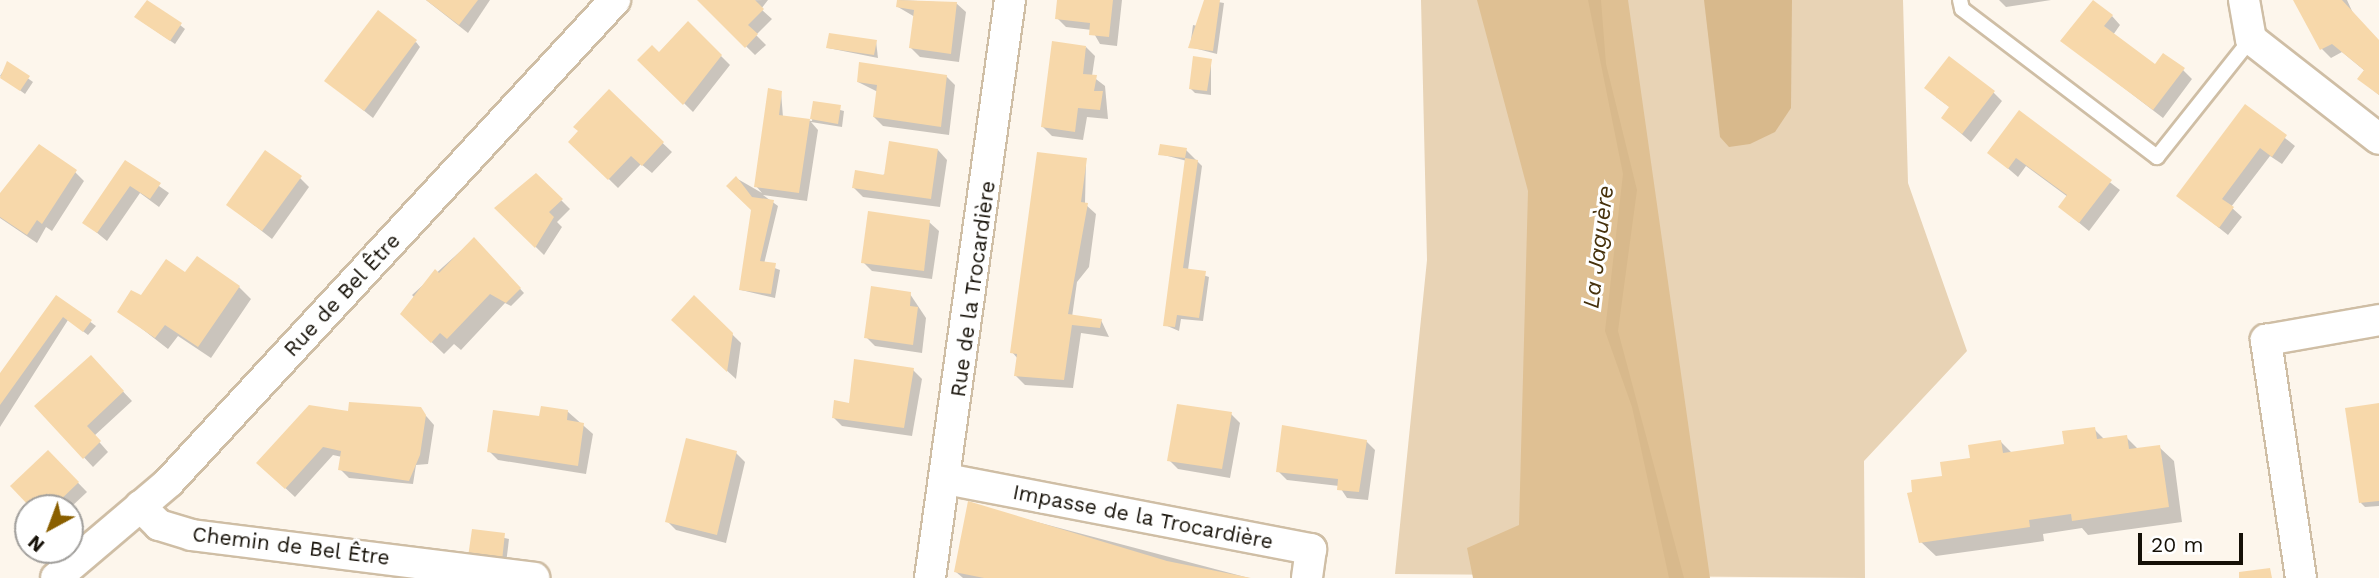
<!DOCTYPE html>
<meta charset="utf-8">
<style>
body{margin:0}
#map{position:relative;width:2379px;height:578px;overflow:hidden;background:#fdf6ec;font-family:"Work Sans",sans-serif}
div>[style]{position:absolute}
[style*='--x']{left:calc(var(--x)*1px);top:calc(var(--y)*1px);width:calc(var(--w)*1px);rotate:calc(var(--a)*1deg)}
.green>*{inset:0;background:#e8d3b5}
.forest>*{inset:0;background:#dfc093}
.water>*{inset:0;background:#d8b98c}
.shadow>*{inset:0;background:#0003}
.building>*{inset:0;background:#f7d8aa}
.roads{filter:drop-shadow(2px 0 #cfbea5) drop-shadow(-2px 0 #cfbea5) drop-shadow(0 2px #cfbea5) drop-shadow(0 -2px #cfbea5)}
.lane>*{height:14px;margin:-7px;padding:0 7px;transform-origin:7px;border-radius:7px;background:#fff}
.street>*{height:30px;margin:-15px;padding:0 15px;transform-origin:15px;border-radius:15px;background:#fff}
span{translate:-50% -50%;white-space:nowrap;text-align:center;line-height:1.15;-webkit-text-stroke:6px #fff;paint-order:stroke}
.street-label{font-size:21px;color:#151007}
.water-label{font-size:23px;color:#46310c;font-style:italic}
.north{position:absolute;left:14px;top:494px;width:70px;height:70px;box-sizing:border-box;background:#fff;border:2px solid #a19f9c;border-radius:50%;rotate:221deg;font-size:19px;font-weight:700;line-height:28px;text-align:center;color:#151007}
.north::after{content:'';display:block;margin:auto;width:24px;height:32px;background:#8a5f00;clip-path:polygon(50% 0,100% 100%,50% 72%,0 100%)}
.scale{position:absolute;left:2138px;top:533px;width:105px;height:32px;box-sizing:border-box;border:4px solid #151007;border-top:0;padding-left:9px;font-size:21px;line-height:24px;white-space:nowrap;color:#151007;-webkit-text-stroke:5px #fff;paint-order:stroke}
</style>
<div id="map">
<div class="green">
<div style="clip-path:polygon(1421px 0,1903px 0,1908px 183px,1967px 351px,1864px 461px,1865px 578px,1395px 574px,1427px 260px)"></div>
</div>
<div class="forest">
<div style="clip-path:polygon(1477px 0,1628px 0,1710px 578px,1473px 578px,1467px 548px,1519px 525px,1528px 191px)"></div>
</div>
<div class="water">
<div style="clip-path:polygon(1588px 0,1601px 0,1606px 64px,1637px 190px,1618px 331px,1684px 578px,1669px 578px,1632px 407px,1605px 331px,1623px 174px)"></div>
<div style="clip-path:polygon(1704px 0,1792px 0,1791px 108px,1775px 132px,1750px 144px,1729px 147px,1720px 137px)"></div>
</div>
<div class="shadow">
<div style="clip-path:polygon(426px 0,490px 0,468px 33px)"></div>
<div style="clip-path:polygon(768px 0,761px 9px,772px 19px,756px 35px,766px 45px,755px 55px,700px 1px)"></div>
<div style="clip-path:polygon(899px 0,956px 3px,966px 12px,959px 62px,920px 57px,911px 48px,915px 17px,898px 7px)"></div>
<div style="clip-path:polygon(1059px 0,1122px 0,1117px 46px,1100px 44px,1092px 30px,1066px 27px,1057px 18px)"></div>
<div style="clip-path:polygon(1206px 0,1224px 3px,1217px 54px,1190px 47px,1193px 25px,1202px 27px)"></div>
<div style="clip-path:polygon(1999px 0,2051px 0,2006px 7px)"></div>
<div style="clip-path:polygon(2298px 0,2347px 0,2357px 22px,2379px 42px,2379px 95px,2369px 87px,2365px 71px,2342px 52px,2331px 58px,2322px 49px)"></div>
<div style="clip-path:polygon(2112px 16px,2120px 25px,2113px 35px,2155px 67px,2183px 70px,2192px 79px,2163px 118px,2063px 41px)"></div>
<div style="clip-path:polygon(141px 21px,180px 25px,185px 29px,175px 44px)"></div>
<div style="clip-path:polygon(688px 23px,730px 65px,693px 112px,640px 60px,669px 60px)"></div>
<div style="clip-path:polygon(876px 41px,878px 58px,828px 48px)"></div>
<div style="clip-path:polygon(416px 42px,420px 47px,373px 118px,327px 81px)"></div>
<div style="clip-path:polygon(1086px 47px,1095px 56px,1092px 76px,1105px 86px,1108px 119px,1087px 117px,1083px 140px,1052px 136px,1043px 127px)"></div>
<div style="clip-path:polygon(1211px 61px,1211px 95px,1195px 93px,1190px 88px)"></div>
<div style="clip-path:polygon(8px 64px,33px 82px,25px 94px,0 76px)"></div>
<div style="clip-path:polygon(946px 76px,955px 85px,949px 135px,883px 126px,874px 117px,878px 92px,858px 82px)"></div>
<div style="clip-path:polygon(609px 92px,672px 152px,652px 173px,641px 164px,618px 188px,571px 142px)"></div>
<div style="clip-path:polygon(781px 92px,783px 117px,812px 121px,814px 103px,844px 111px,842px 127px,811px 122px,818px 130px,807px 201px,763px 195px,778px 206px,764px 264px,780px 270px,775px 298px,741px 290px,752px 209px,736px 178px,762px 193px,756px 186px)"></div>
<div style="clip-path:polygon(1993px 92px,2002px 101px,1971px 142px,1943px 118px,1951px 108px,1936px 97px)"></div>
<div style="clip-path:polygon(2246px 107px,2295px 146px,2282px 164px,2270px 156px,2231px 207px,2242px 217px,2228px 235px,2179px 196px)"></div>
<div style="clip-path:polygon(2020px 113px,2120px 190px,2089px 231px,2060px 207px,2068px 197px,2026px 166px,2018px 177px,1990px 153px)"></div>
<div style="clip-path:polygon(938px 150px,947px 160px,940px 207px,863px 197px,854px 188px)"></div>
<div style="clip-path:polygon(1186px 150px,1202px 166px,1188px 270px,1209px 277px,1203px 321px,1181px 319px,1179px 331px,1165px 325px,1187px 161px,1160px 154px)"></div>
<div style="clip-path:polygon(1086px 160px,1085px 204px,1096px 214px,1089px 267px,1077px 282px,1072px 317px,1101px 320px,1109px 337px,1081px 333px,1073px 388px,1025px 385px,1016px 376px,1018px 359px,1012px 352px)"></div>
<div style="clip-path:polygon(126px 163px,169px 193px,159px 207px,140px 193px,107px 241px,85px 223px)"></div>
<div style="clip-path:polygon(75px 172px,84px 181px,52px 231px,46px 227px,37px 243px,0 218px,0 197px)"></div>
<div style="clip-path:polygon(536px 175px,570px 209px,557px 222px,562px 227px,544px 255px,497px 209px)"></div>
<div style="clip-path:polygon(300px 178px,309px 187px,272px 239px,228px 205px)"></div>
<div style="clip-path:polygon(929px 222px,939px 231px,932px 279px,872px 271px,863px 262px)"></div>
<div style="clip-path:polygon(474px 239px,524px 293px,511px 306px,505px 303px,461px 350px,454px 344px,444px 354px,402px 314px,416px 299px,412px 295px)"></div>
<div style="clip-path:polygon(185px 275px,239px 287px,251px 299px,211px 358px,178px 336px,168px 349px,119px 311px)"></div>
<div style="clip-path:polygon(910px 294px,926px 318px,922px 353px,875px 346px,866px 337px)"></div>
<div style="clip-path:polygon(56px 297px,96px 326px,88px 335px,68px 320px,0 427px,0 376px)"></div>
<div style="clip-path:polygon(695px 298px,741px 343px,736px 379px,682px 329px)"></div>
<div style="clip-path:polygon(99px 366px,132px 401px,94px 436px,108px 452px,93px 467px,36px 406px)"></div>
<div style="clip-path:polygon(913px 370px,922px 379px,912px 436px,842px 426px,833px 417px)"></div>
<div style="clip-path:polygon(2379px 405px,2379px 506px,2365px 507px,2361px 503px)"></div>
<div style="clip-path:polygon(420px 409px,434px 425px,428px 464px,416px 465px,413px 484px,349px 478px,340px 469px,342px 457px,333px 455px,295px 497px,267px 471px,349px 413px)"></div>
<div style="clip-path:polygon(567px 411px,593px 434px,586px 474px,498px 460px,489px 451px,541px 418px)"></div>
<div style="clip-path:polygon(1231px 414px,1240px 423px,1230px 478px,1178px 469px,1169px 460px)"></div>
<div style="clip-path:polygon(2094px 429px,2105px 440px,2126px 437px,2139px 450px,2159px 447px,2174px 461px,2182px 522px,2088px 535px,2082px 528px,2043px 534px,2044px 541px,1936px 556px,1921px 542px,1944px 478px,1972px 459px,2001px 442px,2012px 453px,2066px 446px)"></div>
<div style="clip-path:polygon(1366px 441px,1375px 450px,1368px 500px,1347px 498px,1339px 486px,1287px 480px,1278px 471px)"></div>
<div style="clip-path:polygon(48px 452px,87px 492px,70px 508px,33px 508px)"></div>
<div style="clip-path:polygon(736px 453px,745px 462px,726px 543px,676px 530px,667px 521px)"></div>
<div style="clip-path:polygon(969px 504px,1249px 578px,963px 578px,956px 572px)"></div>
<div style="clip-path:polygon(474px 531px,509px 539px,506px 564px)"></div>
</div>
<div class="building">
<div style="clip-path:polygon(147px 0,182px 23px,170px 41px,134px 17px)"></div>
<div style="clip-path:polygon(426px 0,478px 0,459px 25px)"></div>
<div style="clip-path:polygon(697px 0,755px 0,764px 9px,748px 25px,758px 34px,745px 48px)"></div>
<div style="clip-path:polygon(897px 0,957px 2px,951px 54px,909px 48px,914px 10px,896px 7px)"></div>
<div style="clip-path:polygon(1057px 0,1113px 0,1109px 37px,1089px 35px,1090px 23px,1055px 19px)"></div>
<div style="clip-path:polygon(1204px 0,1220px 0,1213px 51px,1188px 48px)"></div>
<div style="clip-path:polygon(2093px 0,2113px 15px,2104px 26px,2155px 64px,2163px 53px,2185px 68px,2153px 110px,2060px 41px)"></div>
<div style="clip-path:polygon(2293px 0,2342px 0,2379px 40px,2379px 95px,2357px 79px,2364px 70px,2332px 44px,2320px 50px)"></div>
<div style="clip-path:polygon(378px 10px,417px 40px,364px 111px,324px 81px)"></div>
<div style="clip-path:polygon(688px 21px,722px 55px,683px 105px,637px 60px,652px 45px,659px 52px)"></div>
<div style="clip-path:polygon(829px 33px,877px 40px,874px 55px,826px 48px)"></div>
<div style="clip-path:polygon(1052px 41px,1086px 46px,1083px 74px,1097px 75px,1094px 91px,1103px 91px,1100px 110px,1078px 108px,1075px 132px,1041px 127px)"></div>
<div style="clip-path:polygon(1193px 56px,1212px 59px,1207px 91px,1189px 89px)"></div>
<div style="clip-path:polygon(1949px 56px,1995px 91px,1962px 134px,1941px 118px,1949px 107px,1924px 88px)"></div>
<div style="clip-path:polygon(7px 61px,30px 76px,20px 91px,0 78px)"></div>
<div style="clip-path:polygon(859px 62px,947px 75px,941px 127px,873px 117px,877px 85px,857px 82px)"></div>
<div style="clip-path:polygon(768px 88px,782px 91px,779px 115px,810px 119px,799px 193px,754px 187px)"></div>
<div style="clip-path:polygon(609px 89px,664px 142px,642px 166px,631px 156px,608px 180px,568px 142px,578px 131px,573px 127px)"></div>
<div style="clip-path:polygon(813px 101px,841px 105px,838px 124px,810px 119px)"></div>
<div style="clip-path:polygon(2245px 104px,2287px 135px,2272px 157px,2260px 148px,2222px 199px,2234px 207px,2219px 228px,2176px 196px)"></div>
<div style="clip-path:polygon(2019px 110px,2112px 180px,2079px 223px,2058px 207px,2067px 195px,2016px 158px,2008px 169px,1987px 153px)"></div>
<div style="clip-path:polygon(889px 141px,938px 149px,931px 199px,852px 188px,855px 170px,884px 175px)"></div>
<div style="clip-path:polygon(39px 144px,77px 170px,42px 224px,37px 220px,27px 235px,0 217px,0 193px)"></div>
<div style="clip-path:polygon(1160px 144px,1187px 148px,1185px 158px,1158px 155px)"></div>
<div style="clip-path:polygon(265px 150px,302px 176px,262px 231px,226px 205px)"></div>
<div style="clip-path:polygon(1037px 152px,1087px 158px,1081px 202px,1088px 203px,1068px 314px,1102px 319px,1100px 328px,1072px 325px,1064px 380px,1014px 376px,1017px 354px,1010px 353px)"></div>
<div style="clip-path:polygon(1185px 158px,1198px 160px,1183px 268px,1206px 271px,1199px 318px,1177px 315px,1175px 327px,1163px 326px)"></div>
<div style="clip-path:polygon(125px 160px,161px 183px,150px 199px,130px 186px,97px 233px,82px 223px)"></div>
<div style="clip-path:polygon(536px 173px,563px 199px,549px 212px,554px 217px,535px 248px,494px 208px)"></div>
<div style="clip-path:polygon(736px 176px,752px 197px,774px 200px,760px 261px,776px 263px,771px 294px,739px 290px,751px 210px,726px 186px)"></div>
<div style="clip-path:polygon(868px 211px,930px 220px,924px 271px,861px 263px)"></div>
<div style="clip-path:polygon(474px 237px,521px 288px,506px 303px,490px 294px,447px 339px,440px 333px,431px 343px,400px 314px,435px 269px,439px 273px)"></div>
<div style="clip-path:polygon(197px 256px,240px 286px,198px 347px,165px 325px,155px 338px,117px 312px,131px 290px,141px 295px,166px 259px,185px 272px)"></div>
<div style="clip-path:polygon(871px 286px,911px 292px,910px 306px,918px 307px,913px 345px,864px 338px)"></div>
<div style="clip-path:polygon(56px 295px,92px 320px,83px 332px,63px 317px,0 405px,0 373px)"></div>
<div style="clip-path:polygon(694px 295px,733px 333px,727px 372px,671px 320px)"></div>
<div style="clip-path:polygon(91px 355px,124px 391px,87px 426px,101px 441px,83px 459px,34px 406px)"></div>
<div style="clip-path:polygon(854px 359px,914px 368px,904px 428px,832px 418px,834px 400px,849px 403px)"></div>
<div style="clip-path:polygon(349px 402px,421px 407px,426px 415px,420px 455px,409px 481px,338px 470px,341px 451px,323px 447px,285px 489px,256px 463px,309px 405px,348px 411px)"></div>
<div style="clip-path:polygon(2379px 403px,2379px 501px,2359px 503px,2345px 408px)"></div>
<div style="clip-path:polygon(1177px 404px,1232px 412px,1222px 469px,1167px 461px)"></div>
<div style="clip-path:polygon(541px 406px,568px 410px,567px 420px,584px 423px,578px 466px,487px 452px,493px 410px,539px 416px)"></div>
<div style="clip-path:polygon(1282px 425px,1367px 440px,1359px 492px,1337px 490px,1338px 479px,1276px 472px)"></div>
<div style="clip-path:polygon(2095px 427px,2097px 439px,2127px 435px,2129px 449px,2160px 445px,2169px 507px,2072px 521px,2071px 514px,2029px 520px,2030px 527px,1919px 543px,1907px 493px,1912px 492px,1911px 480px,1942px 476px,1940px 462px,1970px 458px,1968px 445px,2001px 440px,2003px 453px,2064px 444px,2062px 431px)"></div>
<div style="clip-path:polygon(686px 438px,737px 451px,717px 535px,665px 522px)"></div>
<div style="clip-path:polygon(48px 450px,79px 482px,52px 508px,31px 508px,10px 486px)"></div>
<div style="clip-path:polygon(968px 501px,1167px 561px,1251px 578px,984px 578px,954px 572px)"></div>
<div style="clip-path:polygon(472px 529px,505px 533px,502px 561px,468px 557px)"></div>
<div style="clip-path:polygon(2270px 568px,2272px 578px,2239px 578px,2239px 572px)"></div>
</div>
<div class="roads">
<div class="lane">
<div style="--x:1960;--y:0;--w:9;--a:77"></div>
<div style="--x:1962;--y:9;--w:245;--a:37.2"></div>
<div style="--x:2157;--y:157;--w:151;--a:-51.5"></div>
</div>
<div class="street">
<div style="--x:2244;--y:0;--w:40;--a:80"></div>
<div style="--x:2251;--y:39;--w:162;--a:38"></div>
<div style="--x:946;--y:479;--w:372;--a:10.9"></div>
<div style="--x:1311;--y:549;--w:29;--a:98"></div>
<div style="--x:140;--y:506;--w:27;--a:45"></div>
<div style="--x:159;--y:525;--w:34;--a:17"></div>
<div style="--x:191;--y:535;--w:346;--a:7.1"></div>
<div style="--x:56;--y:578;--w:148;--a:-40.3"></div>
<div style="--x:169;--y:482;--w:657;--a:-47.22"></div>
<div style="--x:930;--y:578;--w:584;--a:-82.12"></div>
<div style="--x:2301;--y:578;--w:241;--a:-98.4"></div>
<div style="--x:2266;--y:340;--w:115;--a:-10"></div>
</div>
</div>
<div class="street-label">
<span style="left:973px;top:289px;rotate:-82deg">Rue de la Trocardière</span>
<span style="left:342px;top:295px;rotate:-47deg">Rue de Bel Être</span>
<span style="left:1143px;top:517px;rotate:11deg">Impasse de la Trocardière</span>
<span style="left:291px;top:546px;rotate:7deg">Chemin de Bel Être</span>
</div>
<div class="water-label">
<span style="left:1599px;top:247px;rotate:-83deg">La Jaguère</span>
</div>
<div class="north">N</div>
<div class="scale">20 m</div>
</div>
